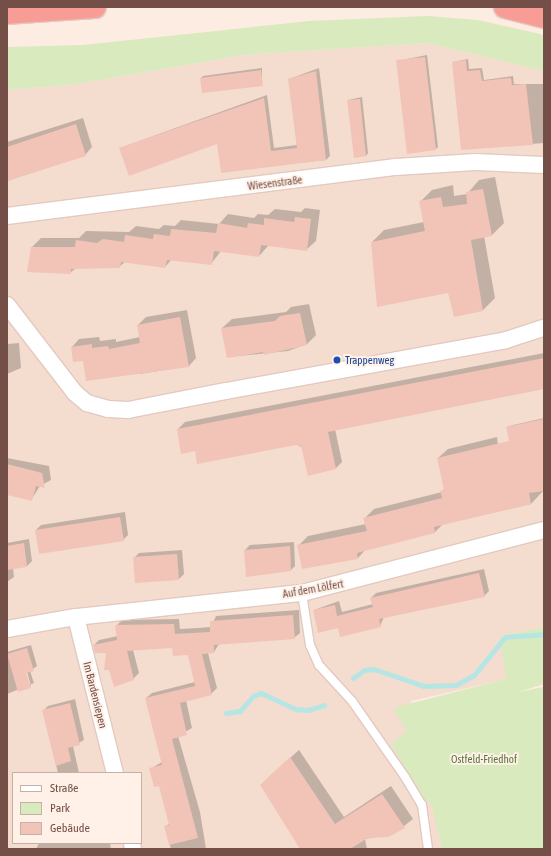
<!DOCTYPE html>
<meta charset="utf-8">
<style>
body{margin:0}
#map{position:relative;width:551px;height:856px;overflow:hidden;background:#fdece1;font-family:"Asap Condensed",sans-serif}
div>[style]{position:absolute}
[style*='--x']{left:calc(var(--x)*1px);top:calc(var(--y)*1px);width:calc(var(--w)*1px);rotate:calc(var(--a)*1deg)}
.residential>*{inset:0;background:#f4dccf}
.green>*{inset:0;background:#d9eabf}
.shadow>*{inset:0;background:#0003}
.stream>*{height:5px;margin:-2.5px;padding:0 2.5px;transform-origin:2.5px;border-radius:2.5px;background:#b5e6e4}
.building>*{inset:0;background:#f2c4b8}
.roads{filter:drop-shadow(1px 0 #e3c9c0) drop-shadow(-1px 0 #e3c9c0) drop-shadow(0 1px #e3c9c0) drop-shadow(0 -1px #e3c9c0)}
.service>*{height:8px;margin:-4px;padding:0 4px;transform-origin:4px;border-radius:4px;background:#fff}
.minor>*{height:16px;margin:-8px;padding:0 8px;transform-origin:8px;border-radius:8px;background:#fff}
.motorway>*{height:22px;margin:-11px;padding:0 11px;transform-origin:11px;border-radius:11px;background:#f89d96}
.dots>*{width:11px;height:11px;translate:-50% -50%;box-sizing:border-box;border:2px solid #fff1e7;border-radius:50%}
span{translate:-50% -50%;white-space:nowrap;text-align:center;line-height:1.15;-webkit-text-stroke:4px #fff1e7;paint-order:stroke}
.street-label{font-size:11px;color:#744f47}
.transit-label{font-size:11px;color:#164399}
.left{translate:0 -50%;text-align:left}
.park-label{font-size:11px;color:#58743c}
.frame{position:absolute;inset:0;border:8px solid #744f47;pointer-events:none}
.legend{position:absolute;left:12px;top:772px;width:130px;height:72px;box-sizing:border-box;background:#fff1e7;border:1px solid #c7b0a7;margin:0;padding:5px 7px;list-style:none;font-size:12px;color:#744f47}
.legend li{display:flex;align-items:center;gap:8px;height:20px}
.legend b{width:20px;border:1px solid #c7b0a7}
</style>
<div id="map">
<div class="residential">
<div style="clip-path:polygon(evenodd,427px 43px,544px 71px,544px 627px,501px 636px,507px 679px,411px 701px,442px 849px,7px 849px,7px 90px,71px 85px,244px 55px,427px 43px,13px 773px,141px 773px,141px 843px,13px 843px,13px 773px)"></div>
</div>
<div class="green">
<div style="clip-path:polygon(428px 16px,478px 20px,544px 35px,544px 71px,427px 43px,244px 55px,71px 85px,7px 90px,7px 47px,83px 45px,309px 21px)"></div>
<div style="clip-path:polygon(544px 627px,544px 684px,518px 692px,544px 687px,544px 849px,442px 849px,431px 803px,425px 800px,391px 744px,407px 731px,393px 708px,506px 679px,500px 636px)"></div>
</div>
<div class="shadow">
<div style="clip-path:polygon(427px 55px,438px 147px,436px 149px,397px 61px)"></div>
<div style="clip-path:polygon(468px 59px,469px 69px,482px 68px,484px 80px,513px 76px,514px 84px,544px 84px,544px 143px,462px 149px,453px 62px)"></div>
<div style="clip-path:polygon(262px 68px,262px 85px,201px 78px,203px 76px)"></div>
<div style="clip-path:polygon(319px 68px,330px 156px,326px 160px,222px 171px,218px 143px,120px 148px,267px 95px,274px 148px,297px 145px,289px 79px)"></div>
<div style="clip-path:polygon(362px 97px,368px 153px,366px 156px,348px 100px)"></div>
<div style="clip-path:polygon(83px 118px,92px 147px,85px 155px,7px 181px,7px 142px)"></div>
<div style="clip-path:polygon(495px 177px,504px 223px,492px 235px,484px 236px,495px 298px,483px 310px,372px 242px,384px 230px,424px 222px,420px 202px,432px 190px,453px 185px,454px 196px,467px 194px,479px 180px)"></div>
<div style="clip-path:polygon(305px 208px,320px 210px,316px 241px,306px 250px,269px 245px,259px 256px,221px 251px,211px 264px,172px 259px,165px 267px,126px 261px,119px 267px,76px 268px,70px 273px,28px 271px,32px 247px,41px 238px,79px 238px,86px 231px,129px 232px,136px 226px,159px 229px,164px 225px,175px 226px,181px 220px,219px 224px,228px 214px,254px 218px,258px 214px,268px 215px,275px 209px,301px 212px)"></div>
<div style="clip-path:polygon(309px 304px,316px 335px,307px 344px,288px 351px,228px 357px,222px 328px,232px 319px,286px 312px,291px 307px)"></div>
<div style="clip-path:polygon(187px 310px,196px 358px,189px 366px,140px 374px,140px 370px,83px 360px,72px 347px,79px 339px,99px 337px,100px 341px,116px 339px,116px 342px,140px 337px,138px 325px,146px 317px)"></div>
<div style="clip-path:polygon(19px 343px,21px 368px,7px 374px,7px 344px)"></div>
<div style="clip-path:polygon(544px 353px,544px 388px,335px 429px,342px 462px,336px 468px,296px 444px,196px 449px,178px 429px,185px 422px)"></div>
<div style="clip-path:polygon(544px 418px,544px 432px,507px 428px,509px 426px)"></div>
<div style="clip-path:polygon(497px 437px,499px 454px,544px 448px,544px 490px,531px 504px,443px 524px,435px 532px,366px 549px,358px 558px,298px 546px,308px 536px,366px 524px,365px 518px,374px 509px,442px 492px,445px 487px,438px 458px,448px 449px)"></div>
<div style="clip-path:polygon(7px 458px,49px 466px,51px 480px,40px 486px,31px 500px,7px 494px)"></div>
<div style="clip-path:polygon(125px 512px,128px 535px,123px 540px,36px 530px,41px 525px)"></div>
<div style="clip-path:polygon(29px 539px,32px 561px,27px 566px,13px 568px,14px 577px,7px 582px,7px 543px)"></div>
<div style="clip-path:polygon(294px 542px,295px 566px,291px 570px,245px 550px,250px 545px)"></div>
<div style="clip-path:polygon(182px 550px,184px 574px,179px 579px,134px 558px,139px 553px)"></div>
<div style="clip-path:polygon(484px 569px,489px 591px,484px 596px,384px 617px,380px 626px,339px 627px,314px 610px,339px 601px,342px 612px,373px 604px,371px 598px,376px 593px)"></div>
<div style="clip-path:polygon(299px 610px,300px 633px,294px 638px,219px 644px,214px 652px,208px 653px,217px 688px,211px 694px,186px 700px,192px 728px,178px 736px,200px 812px,206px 849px,171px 849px,165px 827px,170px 823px,160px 785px,150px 769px,162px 762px,146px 698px,152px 693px,195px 682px,188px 654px,173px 647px,133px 650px,139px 673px,133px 679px,107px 651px,94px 645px,99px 640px,118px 636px,116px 626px,122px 620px,179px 619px,180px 629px,198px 628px,211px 627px,216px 616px)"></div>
<div style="clip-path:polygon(evenodd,31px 645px,37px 666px,30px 671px,34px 683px,7px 694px,7px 652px,31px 645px,24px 668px,26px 668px,31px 686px,29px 686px,24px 668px)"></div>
<div style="clip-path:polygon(75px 699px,84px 740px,73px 746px,79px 773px,58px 773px,43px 711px,48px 706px)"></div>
<div style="clip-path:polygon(299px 750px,344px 817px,391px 786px,413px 819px,394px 834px,365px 839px,367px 849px,302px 849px,270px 776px)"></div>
<div style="clip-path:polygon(39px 843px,110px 843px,111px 849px,36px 849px)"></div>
</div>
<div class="stream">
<div style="--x:353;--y:678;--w:14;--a:-36"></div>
<div style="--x:364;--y:670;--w:10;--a:-6"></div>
<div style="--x:374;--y:669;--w:53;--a:18.8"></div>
<div style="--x:424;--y:686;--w:32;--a:-2"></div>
<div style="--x:456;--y:685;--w:21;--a:-29"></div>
<div style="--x:474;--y:675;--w:49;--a:-50.8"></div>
<div style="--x:505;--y:637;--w:39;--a:-4"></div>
<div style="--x:226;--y:713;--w:14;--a:-8"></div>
<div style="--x:240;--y:711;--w:20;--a:-49"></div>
<div style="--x:253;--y:696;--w:9;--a:-21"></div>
<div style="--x:261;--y:693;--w:38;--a:25"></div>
<div style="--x:296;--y:709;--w:12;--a:5"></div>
<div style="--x:308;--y:710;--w:17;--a:-17"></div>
</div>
<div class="building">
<div style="clip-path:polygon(425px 57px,436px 150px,407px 154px,396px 60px)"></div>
<div style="clip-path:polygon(466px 60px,467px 71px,480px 70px,482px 81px,511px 78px,512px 85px,526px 84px,533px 145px,461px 150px,452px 62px)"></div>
<div style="clip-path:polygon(261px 70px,263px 86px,202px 93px,200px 78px)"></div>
<div style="clip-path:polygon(316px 71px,326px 160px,221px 173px,217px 144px,129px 176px,119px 148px,264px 98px,271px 151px,297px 148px,288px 79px)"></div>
<div style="clip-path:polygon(360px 99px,366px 156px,354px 158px,347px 100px)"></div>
<div style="clip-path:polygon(76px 124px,86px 156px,7px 181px,7px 147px)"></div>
<div style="clip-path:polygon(483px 189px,492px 236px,471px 240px,483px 311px,454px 317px,448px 293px,377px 307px,371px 242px,425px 231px,419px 201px,441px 197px,443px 207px,467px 204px,466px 192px)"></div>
<div style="clip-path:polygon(295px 217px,311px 219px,307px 251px,261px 245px,259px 257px,214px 251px,212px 265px,167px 260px,165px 268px,121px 262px,120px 268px,71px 269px,71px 274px,27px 272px,31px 247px,75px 247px,76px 240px,97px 243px,103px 239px,124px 242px,125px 235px,153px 239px,154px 234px,170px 236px,171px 229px,216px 233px,218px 223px,247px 228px,248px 223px,264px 225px,264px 218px,294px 222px)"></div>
<div style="clip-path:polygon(300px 313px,307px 345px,264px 355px,263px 352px,227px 358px,221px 328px,275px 321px,280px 316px)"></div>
<div style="clip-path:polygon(180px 317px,189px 367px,86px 381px,83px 361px,73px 362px,71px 347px,92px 344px,92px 348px,108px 346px,109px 349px,140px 343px,137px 325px)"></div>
<div style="clip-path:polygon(544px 358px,544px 389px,328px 432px,336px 469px,308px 476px,301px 446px,296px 445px,197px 464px,195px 451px,181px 454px,177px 429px)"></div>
<div style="clip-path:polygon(544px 419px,544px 491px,529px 493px,531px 504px,434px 527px,435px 533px,357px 553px,358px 559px,302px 569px,297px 545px,367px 531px,363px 518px,442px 498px,440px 491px,444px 490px,437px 458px,509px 441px,506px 427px)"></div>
<div style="clip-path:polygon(7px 464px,42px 473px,45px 488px,36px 486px,32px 501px,7px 495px)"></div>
<div style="clip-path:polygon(120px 517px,124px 541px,39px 554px,35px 530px)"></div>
<div style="clip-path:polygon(24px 543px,27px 567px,7px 570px,7px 546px)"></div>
<div style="clip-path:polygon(290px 546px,291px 571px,246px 577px,244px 550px)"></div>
<div style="clip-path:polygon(177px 554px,179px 580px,135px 583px,133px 557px)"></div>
<div style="clip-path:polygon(479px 573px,485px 597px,379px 619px,381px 627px,340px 637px,338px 628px,318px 633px,313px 610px,335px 605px,337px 616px,373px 607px,370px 598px)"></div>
<div style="clip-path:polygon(293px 615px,295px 639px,214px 645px,214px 653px,202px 654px,212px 695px,180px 703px,187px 735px,172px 739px,198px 838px,169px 845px,164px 826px,169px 825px,159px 786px,154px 787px,149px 768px,162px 765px,145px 698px,195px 686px,188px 655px,173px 656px,172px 648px,127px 651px,134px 680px,114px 687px,109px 670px,104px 670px,106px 653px,95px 653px,93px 645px,117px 640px,115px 625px,174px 624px,175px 634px,192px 633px,210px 632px,210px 621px)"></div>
<div style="clip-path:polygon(27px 648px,34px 671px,26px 673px,31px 688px,18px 692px,7px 654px)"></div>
<div style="clip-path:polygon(70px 703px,80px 745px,68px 748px,71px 761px,56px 766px,42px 710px)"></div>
<div style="clip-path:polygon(290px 757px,335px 824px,382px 794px,405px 828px,388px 837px,368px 838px,350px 849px,300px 849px,260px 785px)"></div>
</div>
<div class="roads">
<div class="service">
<div style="--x:302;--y:593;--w:53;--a:81.3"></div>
<div style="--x:310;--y:645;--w:22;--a:66"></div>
<div style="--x:319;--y:665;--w:49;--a:47.5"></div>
<div style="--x:352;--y:701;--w:93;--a:55.1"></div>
<div style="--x:405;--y:777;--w:33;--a:59"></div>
<div style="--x:422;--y:805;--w:44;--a:82.2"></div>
</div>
<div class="minor">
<div style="--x:7;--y:216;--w:392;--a:-7.2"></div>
<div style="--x:396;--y:167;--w:79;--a:-3.6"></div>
<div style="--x:475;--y:162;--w:69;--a:2.5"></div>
<div style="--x:7;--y:305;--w:111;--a:52.3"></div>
<div style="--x:75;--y:393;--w:16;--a:40"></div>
<div style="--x:87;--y:403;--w:22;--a:16"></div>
<div style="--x:108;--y:409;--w:20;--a:3"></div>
<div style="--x:128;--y:410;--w:100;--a:-11"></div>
<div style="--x:226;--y:391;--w:285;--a:-10.3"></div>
<div style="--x:506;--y:340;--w:40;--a:-18"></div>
<div style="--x:76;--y:617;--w:161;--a:76"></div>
<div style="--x:7;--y:629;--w:70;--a:-9.9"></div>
<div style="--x:76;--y:617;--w:227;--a:-6.1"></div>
<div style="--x:302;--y:593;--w:250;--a:-14.6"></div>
<div style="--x:132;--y:843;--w:6;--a:81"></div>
</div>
<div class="motorway">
<div style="--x:505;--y:7;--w:40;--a:14.4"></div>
<div style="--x:7;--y:13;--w:88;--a:-3.9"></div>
</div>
</div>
<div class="dots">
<div style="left:337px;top:360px;background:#1a4fb4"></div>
</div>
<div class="street-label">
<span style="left:275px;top:183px;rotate:-7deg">Wiesenstraße</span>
<span style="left:313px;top:589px;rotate:-10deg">Auf dem Lölfert</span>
<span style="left:95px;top:695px;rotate:76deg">Im Bardensiepen</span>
</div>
<div class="transit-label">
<span class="left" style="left:345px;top:360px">Trappenweg</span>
</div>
<div class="park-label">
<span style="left:484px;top:759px">Ostfeld-Friedhof</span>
</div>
<div class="frame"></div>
<ul class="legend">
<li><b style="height:5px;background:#fff"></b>Straße</li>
<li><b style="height:11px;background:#d9eabf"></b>Park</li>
<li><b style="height:11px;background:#f2c4b8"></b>Gebäude</li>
</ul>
</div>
